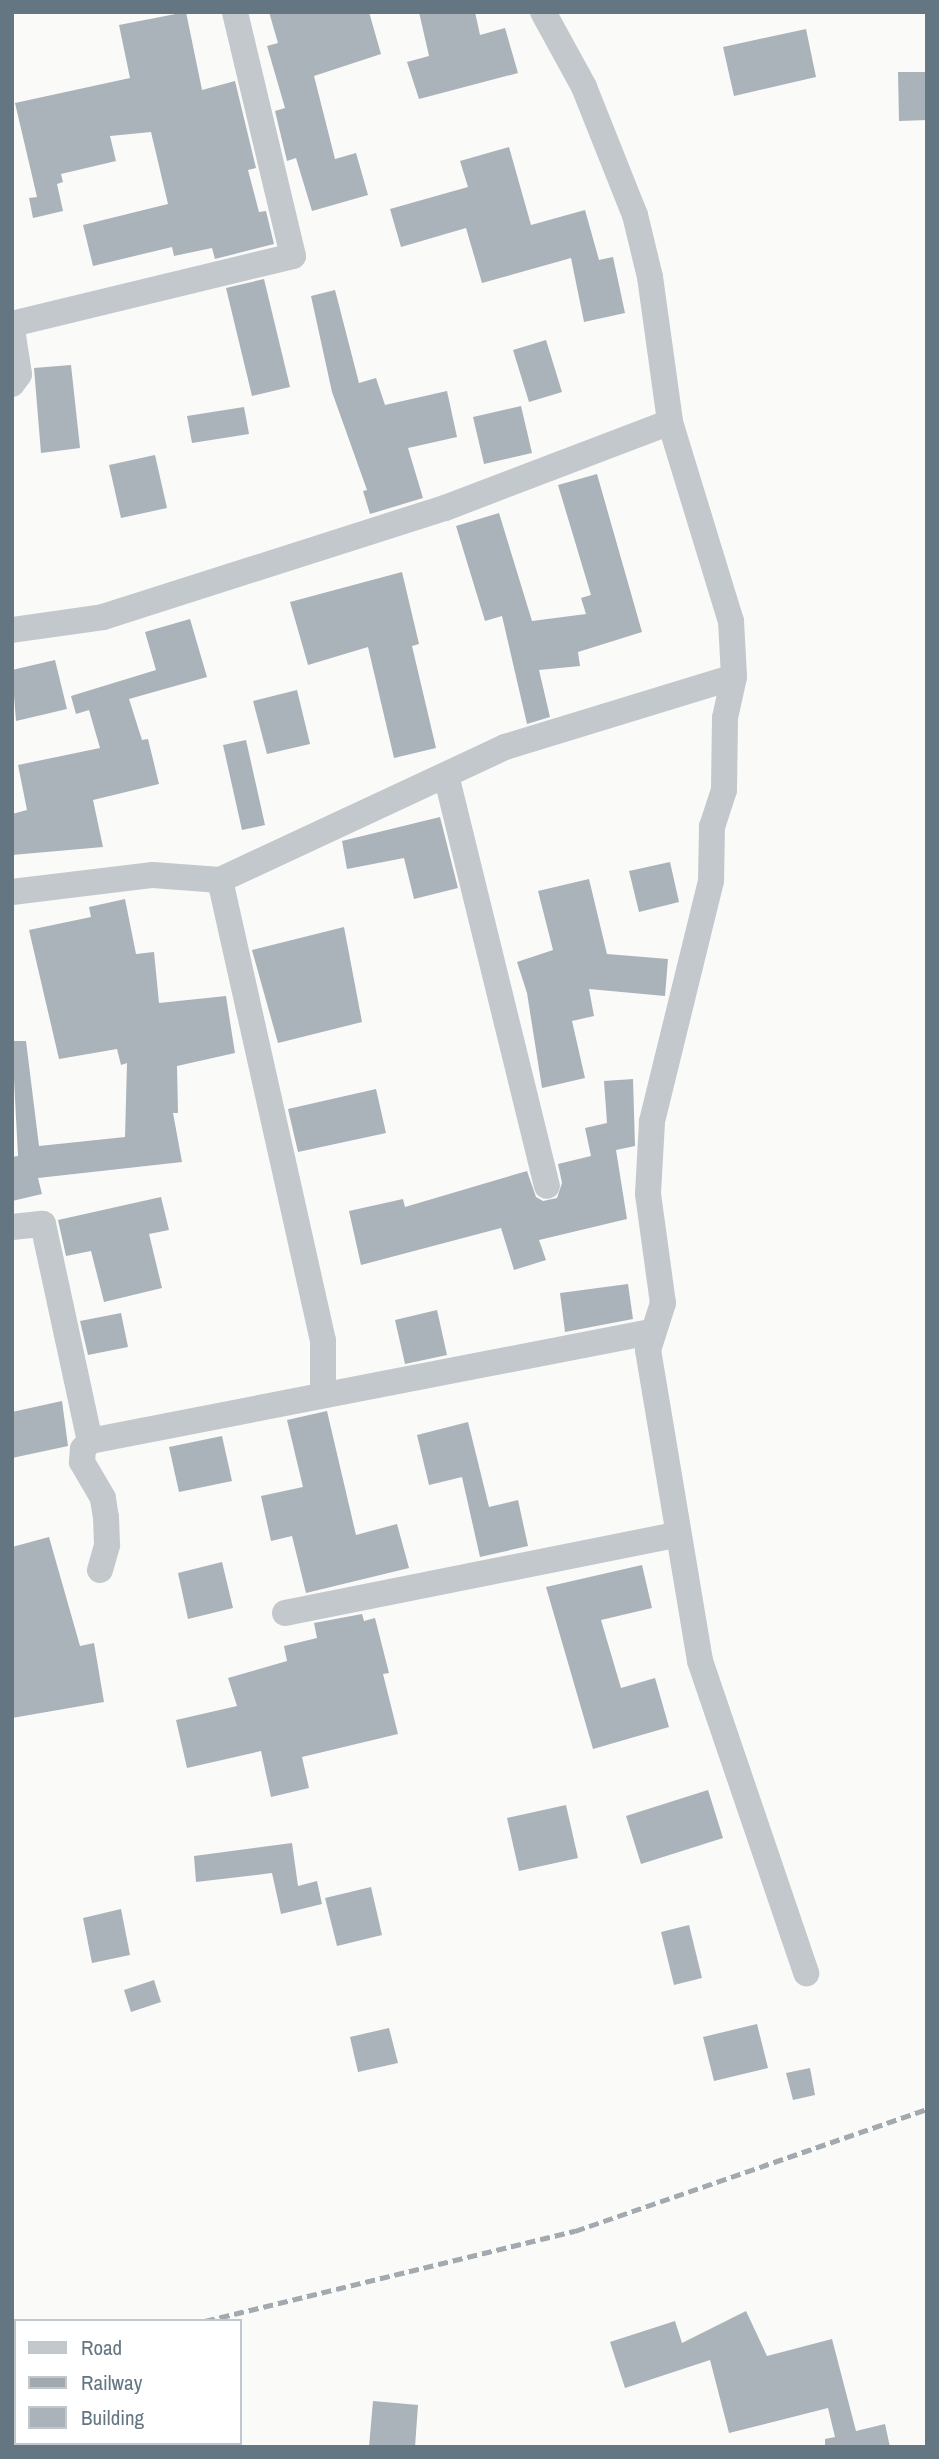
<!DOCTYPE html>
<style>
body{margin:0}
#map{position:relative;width:939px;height:2459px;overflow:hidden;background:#fafaf8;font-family:"Archivo Narrow",sans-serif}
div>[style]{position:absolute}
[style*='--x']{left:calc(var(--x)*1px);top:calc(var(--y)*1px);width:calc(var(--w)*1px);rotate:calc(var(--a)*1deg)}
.building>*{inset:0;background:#aab3b9}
.street>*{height:26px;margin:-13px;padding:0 13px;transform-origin:13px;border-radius:13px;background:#c3c8cc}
.rail>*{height:5px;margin-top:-2.5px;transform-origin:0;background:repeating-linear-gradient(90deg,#a2aab0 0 10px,transparent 0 15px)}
span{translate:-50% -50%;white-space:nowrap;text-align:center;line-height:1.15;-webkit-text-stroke:7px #fff;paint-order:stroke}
.frame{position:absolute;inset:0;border:14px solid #657683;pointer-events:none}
.legend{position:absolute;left:14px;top:2319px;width:228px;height:126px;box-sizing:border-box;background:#fff;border:2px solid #c1c8cd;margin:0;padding:9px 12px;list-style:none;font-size:21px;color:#657683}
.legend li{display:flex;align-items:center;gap:14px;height:35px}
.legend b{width:35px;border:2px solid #c1c8cd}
</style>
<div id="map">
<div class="building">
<div style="clip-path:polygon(186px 12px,202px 90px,235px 81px,256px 168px,248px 170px,259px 212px,266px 211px,274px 244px,215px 259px,212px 248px,174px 256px,172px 247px,93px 266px,83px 225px,168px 204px,151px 132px,110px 136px,116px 161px,61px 174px,63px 182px,57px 184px,63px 211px,33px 218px,29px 198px,37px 197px,15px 103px,130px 78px,119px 25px)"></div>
<div style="clip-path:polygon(269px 12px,369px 12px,381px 54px,314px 76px,335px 159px,356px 153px,368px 195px,312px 211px,296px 158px,287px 161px,275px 111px,285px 108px,267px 46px,278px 43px)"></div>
<div style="clip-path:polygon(419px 12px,475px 12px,480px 35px,505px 28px,518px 73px,419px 99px,407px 62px,429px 56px)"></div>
<div style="clip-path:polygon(806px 29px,816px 77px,734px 96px,723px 47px)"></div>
<div style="clip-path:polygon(898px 72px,927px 72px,927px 120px,899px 121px)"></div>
<div style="clip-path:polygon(509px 147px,531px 225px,585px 210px,599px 260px,613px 257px,625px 313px,584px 322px,571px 258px,482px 283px,466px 228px,401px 247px,390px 209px,468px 187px,460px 161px)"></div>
<div style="clip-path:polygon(264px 279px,290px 387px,252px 396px,226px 288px)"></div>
<div style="clip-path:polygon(335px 290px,359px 383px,376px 378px,385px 405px,447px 391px,457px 437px,408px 448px,423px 498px,370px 514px,363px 491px,367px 490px,332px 392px,311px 296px)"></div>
<div style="clip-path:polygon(546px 340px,562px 392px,529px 402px,513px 350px)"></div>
<div style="clip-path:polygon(71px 365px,80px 448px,41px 453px,34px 368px)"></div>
<div style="clip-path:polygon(521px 406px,532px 453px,484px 464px,473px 417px)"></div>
<div style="clip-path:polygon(244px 407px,249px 434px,192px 443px,187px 416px)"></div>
<div style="clip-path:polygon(155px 455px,167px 508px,121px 518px,109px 465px)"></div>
<div style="clip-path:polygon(597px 474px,642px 632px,578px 652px,580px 666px,539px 670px,550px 717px,527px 724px,502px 616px,485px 621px,456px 526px,499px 513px,532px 621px,586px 614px,581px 598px,591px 595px,558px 485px)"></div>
<div style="clip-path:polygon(402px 572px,419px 644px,412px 646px,436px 748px,394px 758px,368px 647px,308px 665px,290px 602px)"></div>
<div style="clip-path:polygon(190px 619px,207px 677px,129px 699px,142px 740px,148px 739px,159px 784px,93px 800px,103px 847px,12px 855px,12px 814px,27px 810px,18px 765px,100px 748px,89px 710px,76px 714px,71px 696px,156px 670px,145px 632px)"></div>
<div style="clip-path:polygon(55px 660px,67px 709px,16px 721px,12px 670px)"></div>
<div style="clip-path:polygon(297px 690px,310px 744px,267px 754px,253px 701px)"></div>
<div style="clip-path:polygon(246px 740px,265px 825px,242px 830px,223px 745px)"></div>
<div style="clip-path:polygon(440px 817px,458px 888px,414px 899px,404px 858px,347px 869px,342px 841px)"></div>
<div style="clip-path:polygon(670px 862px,679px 902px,639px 912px,629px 871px)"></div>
<div style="clip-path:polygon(589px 879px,607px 954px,668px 959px,665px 996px,589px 989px,594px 1016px,572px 1021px,585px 1078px,542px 1088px,527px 993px,517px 962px,553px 950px,538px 891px)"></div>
<div style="clip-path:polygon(125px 899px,136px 954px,154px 952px,159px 1003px,226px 996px,235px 1053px,177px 1066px,178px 1113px,173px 1113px,182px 1162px,38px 1178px,42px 1194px,12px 1201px,12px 1157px,18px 1156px,12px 1041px,26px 1041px,39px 1146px,125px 1137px,127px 1063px,121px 1065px,117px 1049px,59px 1059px,29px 930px,91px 917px,89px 907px)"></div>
<div style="clip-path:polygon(344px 927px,362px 1022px,278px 1043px,252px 950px)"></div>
<div style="clip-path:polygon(633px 1079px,635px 1146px,616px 1150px,627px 1219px,539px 1240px,546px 1260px,514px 1270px,501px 1228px,361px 1265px,349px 1211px,403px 1199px,405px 1207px,527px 1171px,536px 1197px,543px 1201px,557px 1198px,562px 1183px,558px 1164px,591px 1156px,585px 1128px,607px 1123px,604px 1081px)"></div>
<div style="clip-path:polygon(376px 1089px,386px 1133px,298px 1152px,288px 1109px)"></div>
<div style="clip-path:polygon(161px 1197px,169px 1230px,149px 1234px,162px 1288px,104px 1302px,91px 1251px,66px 1256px,58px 1220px)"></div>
<div style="clip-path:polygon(628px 1284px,633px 1319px,565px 1332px,560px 1293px)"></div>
<div style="clip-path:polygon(437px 1310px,447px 1355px,405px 1364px,395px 1320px)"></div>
<div style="clip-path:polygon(121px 1313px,128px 1347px,88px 1355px,80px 1321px)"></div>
<div style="clip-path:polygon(62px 1401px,68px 1446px,12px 1458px,12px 1412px)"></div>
<div style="clip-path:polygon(327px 1411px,356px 1535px,397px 1524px,409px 1568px,306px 1593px,292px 1536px,271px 1541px,261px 1496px,303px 1487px,287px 1420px)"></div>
<div style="clip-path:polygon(468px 1422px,489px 1507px,518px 1500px,528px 1546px,480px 1557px,462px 1477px,429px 1485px,417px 1435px)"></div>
<div style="clip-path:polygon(222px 1436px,232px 1481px,179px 1492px,169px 1447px)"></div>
<div style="clip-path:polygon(49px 1537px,80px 1646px,94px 1643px,104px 1702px,12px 1718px,12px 1547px)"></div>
<div style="clip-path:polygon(222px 1562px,233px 1608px,188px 1619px,178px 1573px)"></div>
<div style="clip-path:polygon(642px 1565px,652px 1608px,601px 1620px,621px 1688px,655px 1678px,669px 1727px,593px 1749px,546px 1587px)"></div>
<div style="clip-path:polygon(362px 1614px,364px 1621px,375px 1618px,389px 1673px,383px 1674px,398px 1734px,302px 1757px,309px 1788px,271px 1797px,261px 1751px,187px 1768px,176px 1720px,237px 1706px,228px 1678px,287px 1661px,284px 1646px,317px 1638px,314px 1623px)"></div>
<div style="clip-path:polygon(708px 1790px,723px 1838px,641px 1864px,626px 1816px)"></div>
<div style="clip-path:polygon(566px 1805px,578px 1858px,519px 1871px,507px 1818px)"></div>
<div style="clip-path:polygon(292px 1843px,298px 1886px,317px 1881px,322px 1904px,281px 1914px,272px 1873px,196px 1882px,194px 1856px)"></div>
<div style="clip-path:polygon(371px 1887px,382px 1935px,337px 1946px,325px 1898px)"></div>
<div style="clip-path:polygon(121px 1909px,130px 1955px,92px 1963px,83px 1918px)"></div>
<div style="clip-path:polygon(689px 1925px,702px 1978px,674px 1985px,661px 1932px)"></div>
<div style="clip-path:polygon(154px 1980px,161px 2002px,131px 2012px,124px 1990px)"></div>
<div style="clip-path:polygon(757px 2024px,768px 2068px,714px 2081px,703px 2037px)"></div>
<div style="clip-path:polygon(389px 2028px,398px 2063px,358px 2072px,350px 2037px)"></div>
<div style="clip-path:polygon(810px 2068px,815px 2095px,793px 2100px,786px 2073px)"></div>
<div style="clip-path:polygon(746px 2311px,767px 2356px,832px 2339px,856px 2431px,885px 2424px,890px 2447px,825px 2447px,825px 2439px,835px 2437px,828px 2408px,729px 2433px,710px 2360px,625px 2388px,610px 2342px,675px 2321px,682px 2343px)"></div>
<div style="clip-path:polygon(373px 2401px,418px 2405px,415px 2447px,369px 2447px)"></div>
</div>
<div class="street">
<div style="--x:543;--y:12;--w:85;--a:61.3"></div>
<div style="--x:584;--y:87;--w:138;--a:68.3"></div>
<div style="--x:635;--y:215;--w:64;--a:76.4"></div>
<div style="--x:650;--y:277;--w:146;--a:82.1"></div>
<div style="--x:670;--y:422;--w:208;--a:73"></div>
<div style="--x:731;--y:621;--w:56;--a:86.9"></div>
<div style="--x:734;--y:677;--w:42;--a:102.4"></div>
<div style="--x:725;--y:718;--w:72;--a:90.8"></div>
<div style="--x:724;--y:790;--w:38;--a:108"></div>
<div style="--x:712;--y:826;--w:55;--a:91"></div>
<div style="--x:711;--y:881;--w:248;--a:103.8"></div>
<div style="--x:652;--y:1122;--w:72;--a:93.2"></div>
<div style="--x:648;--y:1194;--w:110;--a:82.2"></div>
<div style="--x:663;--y:1303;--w:49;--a:107.7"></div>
<div style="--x:648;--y:1350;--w:315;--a:80.5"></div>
<div style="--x:700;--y:1661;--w:330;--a:71.2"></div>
<div style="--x:12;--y:324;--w:289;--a:-13.6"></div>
<div style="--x:293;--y:256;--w:251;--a:-103.4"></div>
<div style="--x:12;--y:329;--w:46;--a:81.2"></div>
<div style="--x:19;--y:374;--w:12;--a:125"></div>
<div style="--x:12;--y:630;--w:92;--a:-8.1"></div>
<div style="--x:103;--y:617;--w:359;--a:-17.7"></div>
<div style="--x:445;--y:508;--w:241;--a:-20.9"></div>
<div style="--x:446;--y:775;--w:423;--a:76.2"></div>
<div style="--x:220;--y:880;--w:315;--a:-25"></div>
<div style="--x:505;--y:747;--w:239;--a:-17"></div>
<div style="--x:12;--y:892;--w:142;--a:-6.9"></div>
<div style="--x:153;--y:875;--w:67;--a:4.3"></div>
<div style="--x:220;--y:880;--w:472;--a:77.4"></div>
<div style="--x:323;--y:1341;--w:53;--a:90"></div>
<div style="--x:12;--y:1227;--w:31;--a:-6"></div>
<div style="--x:43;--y:1224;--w:222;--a:77.8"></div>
<div style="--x:100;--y:1570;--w:26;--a:-74"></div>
<div style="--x:107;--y:1545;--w:27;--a:-92"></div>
<div style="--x:106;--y:1518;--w:20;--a:-99"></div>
<div style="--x:103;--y:1498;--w:42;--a:-120.3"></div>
<div style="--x:82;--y:1462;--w:13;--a:-86"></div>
<div style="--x:83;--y:1449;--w:11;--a:-49"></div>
<div style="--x:90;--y:1441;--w:571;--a:-11.01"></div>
<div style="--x:285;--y:1613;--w:399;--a:-11.3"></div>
</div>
<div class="rail">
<div style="--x:205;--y:2321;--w:381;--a:-13.7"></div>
<div style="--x:575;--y:2231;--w:373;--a:-19.1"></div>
<div style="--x:12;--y:2349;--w:4;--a:0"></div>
</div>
<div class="frame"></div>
<ul class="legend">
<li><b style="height:9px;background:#c3c8cc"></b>Road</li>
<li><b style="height:9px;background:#a2aab0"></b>Railway</li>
<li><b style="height:19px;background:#aab3b9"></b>Building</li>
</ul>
</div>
